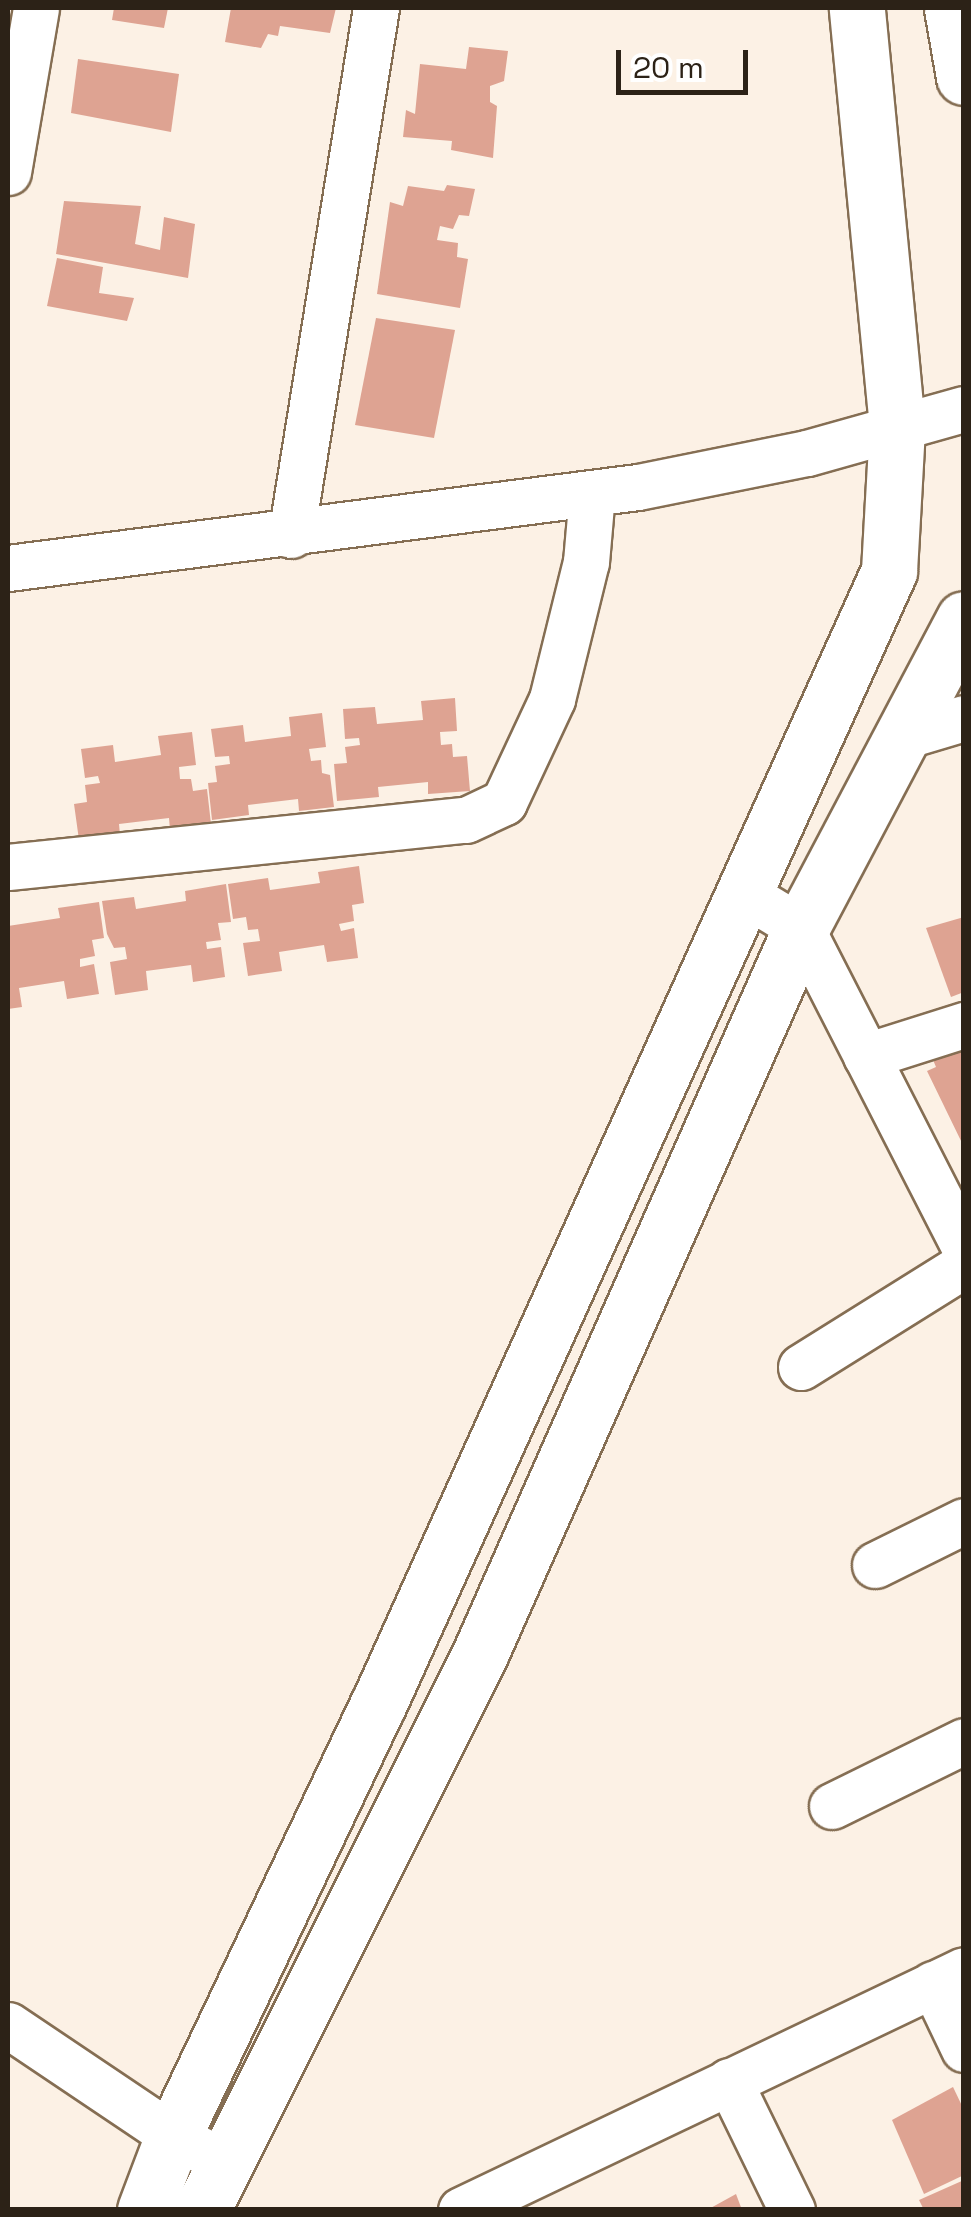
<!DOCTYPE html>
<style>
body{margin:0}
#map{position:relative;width:971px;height:2217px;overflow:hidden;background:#fcf1e5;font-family:"Space Grotesk",sans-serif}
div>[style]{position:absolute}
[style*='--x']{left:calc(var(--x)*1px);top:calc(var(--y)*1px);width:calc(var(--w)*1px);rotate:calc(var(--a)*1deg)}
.building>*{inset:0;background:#dea392}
.roads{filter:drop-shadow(2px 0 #856e53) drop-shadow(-2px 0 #856e53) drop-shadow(0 2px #856e53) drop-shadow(0 -2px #856e53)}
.minor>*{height:45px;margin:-22.5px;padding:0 22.5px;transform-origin:22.5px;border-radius:22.5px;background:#fff}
.tertiary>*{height:55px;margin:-27.5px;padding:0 27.5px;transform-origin:27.5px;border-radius:27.5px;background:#fff}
span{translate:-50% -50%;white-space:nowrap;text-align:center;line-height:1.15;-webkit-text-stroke:10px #fff;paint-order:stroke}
.frame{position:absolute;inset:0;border:10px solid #2c2217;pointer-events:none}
.scale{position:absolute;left:616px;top:50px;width:132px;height:45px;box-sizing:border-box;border:5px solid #2c2217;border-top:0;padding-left:12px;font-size:30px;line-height:35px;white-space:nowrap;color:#2c2217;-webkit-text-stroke:8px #fff;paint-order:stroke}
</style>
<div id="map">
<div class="building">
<div style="clip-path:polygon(114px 8px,168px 8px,164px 28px,112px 20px)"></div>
<div style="clip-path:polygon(231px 8px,336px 8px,330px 33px,280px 26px,278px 36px,268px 34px,261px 48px,225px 42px)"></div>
<div style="clip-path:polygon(469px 47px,508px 51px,504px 81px,490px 86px,490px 102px,497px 106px,493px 158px,451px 150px,452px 141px,403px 137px,406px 110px,415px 114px,420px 64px,466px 69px)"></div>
<div style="clip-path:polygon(78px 59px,179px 74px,171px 132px,71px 113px)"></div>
<div style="clip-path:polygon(447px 185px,475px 189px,469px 216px,459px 215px,453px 229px,440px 226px,437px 240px,458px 243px,457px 257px,468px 259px,460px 308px,377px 294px,390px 202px,403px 206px,408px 186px,444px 191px)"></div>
<div style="clip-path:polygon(64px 201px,141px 206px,135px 244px,160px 250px,164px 217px,195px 224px,188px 278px,56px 254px)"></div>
<div style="clip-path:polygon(57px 258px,103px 267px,99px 293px,134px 298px,127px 321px,47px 306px)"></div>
<div style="clip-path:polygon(376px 318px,455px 330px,434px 438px,355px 425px)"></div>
<div style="clip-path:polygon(455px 698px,457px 731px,440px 732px,441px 745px,452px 744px,453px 757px,467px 756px,470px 791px,428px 794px,428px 782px,378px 787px,379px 797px,337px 801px,334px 764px,347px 763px,345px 747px,360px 745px,359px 738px,345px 739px,343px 709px,375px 707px,377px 724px,423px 720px,421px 701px)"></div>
<div style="clip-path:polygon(322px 713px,326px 747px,309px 749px,311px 761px,321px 760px,322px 773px,330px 775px,334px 807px,299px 811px,298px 799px,248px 805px,249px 815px,212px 820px,208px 783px,217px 782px,215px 766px,230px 764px,229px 756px,215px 757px,211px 729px,243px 725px,245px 742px,291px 736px,289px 717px)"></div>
<div style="clip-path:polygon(192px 732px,196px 765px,179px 767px,180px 779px,191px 779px,193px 791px,207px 789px,211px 824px,170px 830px,169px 818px,119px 824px,120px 835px,79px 840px,74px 804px,87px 802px,85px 785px,100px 783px,98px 776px,85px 778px,81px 749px,113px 745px,115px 762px,161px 755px,158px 736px)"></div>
<div style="clip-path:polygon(359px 866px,364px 903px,352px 905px,354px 921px,339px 924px,341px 931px,354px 928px,358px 958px,327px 962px,324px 945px,279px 952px,282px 971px,248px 976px,243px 943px,260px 941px,258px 929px,248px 930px,246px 917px,233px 919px,228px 884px,268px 878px,270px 890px,320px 883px,318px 872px)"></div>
<div style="clip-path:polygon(226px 884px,231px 922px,218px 923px,221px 940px,206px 942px,207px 949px,221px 947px,225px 977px,193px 982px,191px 965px,146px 971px,148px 990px,115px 995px,110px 962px,127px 959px,125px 947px,114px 948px,107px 934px,102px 901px,134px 897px,136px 909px,186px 901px,185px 891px)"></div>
<div style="clip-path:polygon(99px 902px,104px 938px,92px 940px,95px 956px,80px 959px,80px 967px,94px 964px,99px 994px,67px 999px,64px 981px,19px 988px,22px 1007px,8px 1009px,8px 926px,60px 918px,58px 908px)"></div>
<div style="clip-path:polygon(964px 917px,964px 992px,951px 997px,926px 928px)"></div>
<div style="clip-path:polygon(964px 1043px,964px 1145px,963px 1145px,927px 1071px,936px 1067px,931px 1055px)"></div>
<div style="clip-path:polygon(953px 2087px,964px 2110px,964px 2175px,924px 2194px,892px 2120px)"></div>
<div style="clip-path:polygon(964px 2180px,964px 2210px,924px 2210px,919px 2200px)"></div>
<div style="clip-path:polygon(736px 2194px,742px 2210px,707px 2210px)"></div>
</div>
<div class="roads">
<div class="minor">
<div style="--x:8;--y:172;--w:166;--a:-80.3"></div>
<div style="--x:291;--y:535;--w:534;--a:-80.84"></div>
<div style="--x:8;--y:568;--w:635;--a:-7.33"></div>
<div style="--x:638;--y:487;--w:172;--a:-11.4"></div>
<div style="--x:807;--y:453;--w:163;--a:-15.7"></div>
<div style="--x:907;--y:735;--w:59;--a:-16.6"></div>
<div style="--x:8;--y:867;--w:460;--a:-5.9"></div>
<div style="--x:466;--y:820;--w:42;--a:-25.3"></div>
<div style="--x:504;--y:802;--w:114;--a:-65"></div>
<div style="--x:552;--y:699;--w:141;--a:-76.1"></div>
<div style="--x:586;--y:562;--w:68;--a:-85"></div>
<div style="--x:745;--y:894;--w:66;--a:31.3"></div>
<div style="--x:801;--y:928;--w:358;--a:62.9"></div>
<div style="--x:866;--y:1056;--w:103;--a:-17.6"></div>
<div style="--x:801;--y:1367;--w:192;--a:-32"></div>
<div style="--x:875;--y:1565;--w:99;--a:-26.3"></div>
<div style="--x:832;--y:1806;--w:147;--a:-26.2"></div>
<div style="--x:933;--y:1984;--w:72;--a:64.5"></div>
<div style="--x:8;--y:2025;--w:199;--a:33.9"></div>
<div style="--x:173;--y:2136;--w:58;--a:26.6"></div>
<div style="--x:729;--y:2081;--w:144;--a:64"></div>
<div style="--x:461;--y:2210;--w:557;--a:-25.51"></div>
</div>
<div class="tertiary">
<div style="--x:952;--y:8;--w:70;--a:80.1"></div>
<div style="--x:145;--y:2210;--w:79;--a:-69.3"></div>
<div style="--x:173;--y:2136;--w:477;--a:-64.6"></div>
<div style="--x:378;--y:1705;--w:1244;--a:-65.74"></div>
<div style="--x:889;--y:571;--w:145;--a:-86.8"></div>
<div style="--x:897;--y:426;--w:420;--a:-95.5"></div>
<div style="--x:202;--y:2210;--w:622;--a:-63.43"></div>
<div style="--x:480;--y:1654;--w:794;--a:-66.15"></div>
<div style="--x:801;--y:928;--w:349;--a:-62.2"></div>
</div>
</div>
<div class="frame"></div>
<div class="scale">20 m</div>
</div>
